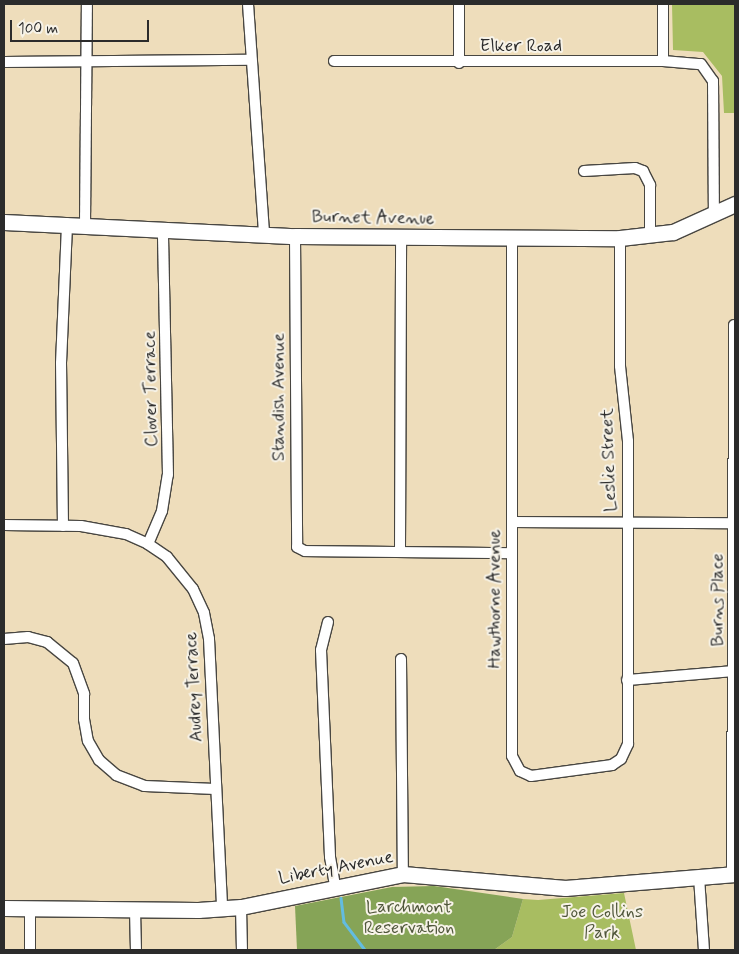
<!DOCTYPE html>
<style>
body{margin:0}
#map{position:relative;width:739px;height:954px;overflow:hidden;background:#edb;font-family:Mynerve,sans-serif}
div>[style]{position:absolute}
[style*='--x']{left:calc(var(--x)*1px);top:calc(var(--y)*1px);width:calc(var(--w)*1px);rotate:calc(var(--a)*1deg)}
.green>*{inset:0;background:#a8bd61}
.forest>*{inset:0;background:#86a457}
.stream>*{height:2.5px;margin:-1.25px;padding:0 1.25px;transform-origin:1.25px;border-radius:1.25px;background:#63bce0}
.roads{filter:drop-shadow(1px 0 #484641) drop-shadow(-1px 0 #484641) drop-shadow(0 1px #484641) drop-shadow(0 -1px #484641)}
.street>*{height:10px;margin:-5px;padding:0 5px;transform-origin:5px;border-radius:5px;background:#fff}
.secondary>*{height:15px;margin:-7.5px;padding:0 7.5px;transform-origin:7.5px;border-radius:7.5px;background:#fff}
span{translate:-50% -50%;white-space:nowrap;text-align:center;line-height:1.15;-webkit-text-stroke:4px #f7f3e8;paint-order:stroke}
.street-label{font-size:18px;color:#2b2b2b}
.park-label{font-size:18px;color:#50573b}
.frame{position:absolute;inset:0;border:5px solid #2b2b2b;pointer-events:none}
.scale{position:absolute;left:10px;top:20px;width:139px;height:22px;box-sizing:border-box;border:2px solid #2b2b2b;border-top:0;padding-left:6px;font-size:15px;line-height:18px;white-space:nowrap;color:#2b2b2b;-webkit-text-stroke:4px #f7f3e8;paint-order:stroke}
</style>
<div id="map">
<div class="green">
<div style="clip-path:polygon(672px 4px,735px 4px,735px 113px,724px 113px,722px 76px,703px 52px,673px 50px)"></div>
<div style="clip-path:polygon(624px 893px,636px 950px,494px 950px,512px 937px,523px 899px,538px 900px)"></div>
</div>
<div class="forest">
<div style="clip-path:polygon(434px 886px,523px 899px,512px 937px,494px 950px,297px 950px,295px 906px,392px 887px)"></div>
</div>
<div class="stream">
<div style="--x:341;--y:898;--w:24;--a:83"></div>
<div style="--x:344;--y:922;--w:35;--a:53"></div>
</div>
<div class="roads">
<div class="street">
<div style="--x:248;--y:4;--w:230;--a:86"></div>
<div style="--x:459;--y:4;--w:59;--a:90"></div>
<div style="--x:663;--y:4;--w:57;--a:90"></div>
<div style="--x:334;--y:61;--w:329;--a:0"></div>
<div style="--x:663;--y:61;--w:38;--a:5"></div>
<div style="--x:701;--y:64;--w:21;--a:55"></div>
<div style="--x:713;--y:81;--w:134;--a:89.6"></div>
<div style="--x:4;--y:62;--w:247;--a:-0.5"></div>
<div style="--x:584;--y:171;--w:51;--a:-3.4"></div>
<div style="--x:635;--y:168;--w:9;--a:21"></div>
<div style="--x:643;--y:171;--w:16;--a:63"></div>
<div style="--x:650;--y:185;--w:51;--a:90"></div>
<div style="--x:85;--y:224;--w:220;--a:-89.5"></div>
<div style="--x:295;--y:236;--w:311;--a:89.6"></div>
<div style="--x:297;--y:547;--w:9;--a:27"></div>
<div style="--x:305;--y:551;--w:206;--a:0.6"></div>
<div style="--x:512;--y:239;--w:517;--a:90"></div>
<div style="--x:512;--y:756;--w:17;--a:62"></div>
<div style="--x:520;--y:771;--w:12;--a:24"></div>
<div style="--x:531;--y:776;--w:82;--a:-7.7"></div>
<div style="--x:612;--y:765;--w:11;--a:-34"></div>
<div style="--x:621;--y:759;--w:17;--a:-65"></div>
<div style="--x:628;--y:744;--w:303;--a:-90"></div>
<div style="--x:628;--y:441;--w:75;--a:-96.1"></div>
<div style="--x:620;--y:366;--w:128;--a:-90"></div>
<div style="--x:512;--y:522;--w:223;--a:0.3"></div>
<div style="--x:4;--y:525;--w:77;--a:0.7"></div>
<div style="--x:81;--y:526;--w:46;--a:10.1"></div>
<div style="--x:126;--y:534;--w:24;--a:24"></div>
<div style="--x:148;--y:544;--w:23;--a:34"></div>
<div style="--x:167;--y:557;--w:41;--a:50.9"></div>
<div style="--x:193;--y:589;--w:26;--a:65"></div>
<div style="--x:204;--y:613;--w:26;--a:79"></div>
<div style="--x:209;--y:639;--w:269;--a:87.2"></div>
<div style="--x:63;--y:526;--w:163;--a:-90.7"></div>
<div style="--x:61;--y:363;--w:140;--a:-87.5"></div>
<div style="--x:148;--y:544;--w:36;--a:-67"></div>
<div style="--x:162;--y:511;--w:36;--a:-81"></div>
<div style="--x:168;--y:475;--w:245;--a:-91.2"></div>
<div style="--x:400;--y:551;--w:314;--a:-89.8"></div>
<div style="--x:328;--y:622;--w:29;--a:104"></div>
<div style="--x:321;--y:650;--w:207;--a:87.5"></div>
<div style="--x:330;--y:857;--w:28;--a:80"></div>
<div style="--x:4;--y:639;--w:24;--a:-5"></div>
<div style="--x:28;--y:637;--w:20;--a:15"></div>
<div style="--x:47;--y:642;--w:33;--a:39"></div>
<div style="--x:73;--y:663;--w:33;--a:70"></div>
<div style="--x:84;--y:694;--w:25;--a:90"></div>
<div style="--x:84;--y:719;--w:22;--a:80"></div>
<div style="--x:88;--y:741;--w:22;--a:60"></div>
<div style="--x:99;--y:760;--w:23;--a:41"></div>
<div style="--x:116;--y:775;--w:30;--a:21"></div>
<div style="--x:144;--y:786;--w:72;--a:2.4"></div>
<div style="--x:401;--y:659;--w:215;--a:89.5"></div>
<div style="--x:627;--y:680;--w:108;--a:-4.8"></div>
<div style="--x:732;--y:875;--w:550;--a:-89.79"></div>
<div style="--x:699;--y:877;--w:73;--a:86.1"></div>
<div style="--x:241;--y:907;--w:43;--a:88.7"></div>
<div style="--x:30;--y:908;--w:42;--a:90"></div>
<div style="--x:135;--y:910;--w:40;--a:88.6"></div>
</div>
<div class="secondary">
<div style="--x:4;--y:222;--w:291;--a:2.8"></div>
<div style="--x:295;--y:236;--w:325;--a:0.4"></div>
<div style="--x:620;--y:238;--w:53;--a:-6.5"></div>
<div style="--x:673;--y:232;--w:68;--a:-24.3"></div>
<div style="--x:4;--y:908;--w:194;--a:0.6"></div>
<div style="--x:198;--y:910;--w:43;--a:-4"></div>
<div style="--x:241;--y:907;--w:165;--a:-11.5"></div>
<div style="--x:403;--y:874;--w:163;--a:4.9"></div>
<div style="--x:565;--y:888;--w:171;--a:-4.7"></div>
</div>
</div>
<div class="street-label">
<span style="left:521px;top:46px">Elker Road</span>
<span style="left:373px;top:218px;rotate:1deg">Burnet Avenue</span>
<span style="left:151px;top:389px;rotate:-91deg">Clover Terrace</span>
<span style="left:279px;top:397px;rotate:-90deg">Standish Avenue</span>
<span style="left:609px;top:460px;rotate:-92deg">Leslie Street</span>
<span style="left:495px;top:599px;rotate:-90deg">Hawthorne Avenue</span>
<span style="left:718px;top:600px;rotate:-90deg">Burns Place</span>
<span style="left:194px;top:687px;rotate:-93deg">Audrey Terrace</span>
<span style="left:336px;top:868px;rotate:-11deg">Liberty Avenue</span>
</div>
<div class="park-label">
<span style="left:409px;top:918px">Larchmont<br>Reservation</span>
<span style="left:602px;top:923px">Joe Collins<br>Park</span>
</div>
<div class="frame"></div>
<div class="scale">100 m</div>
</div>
